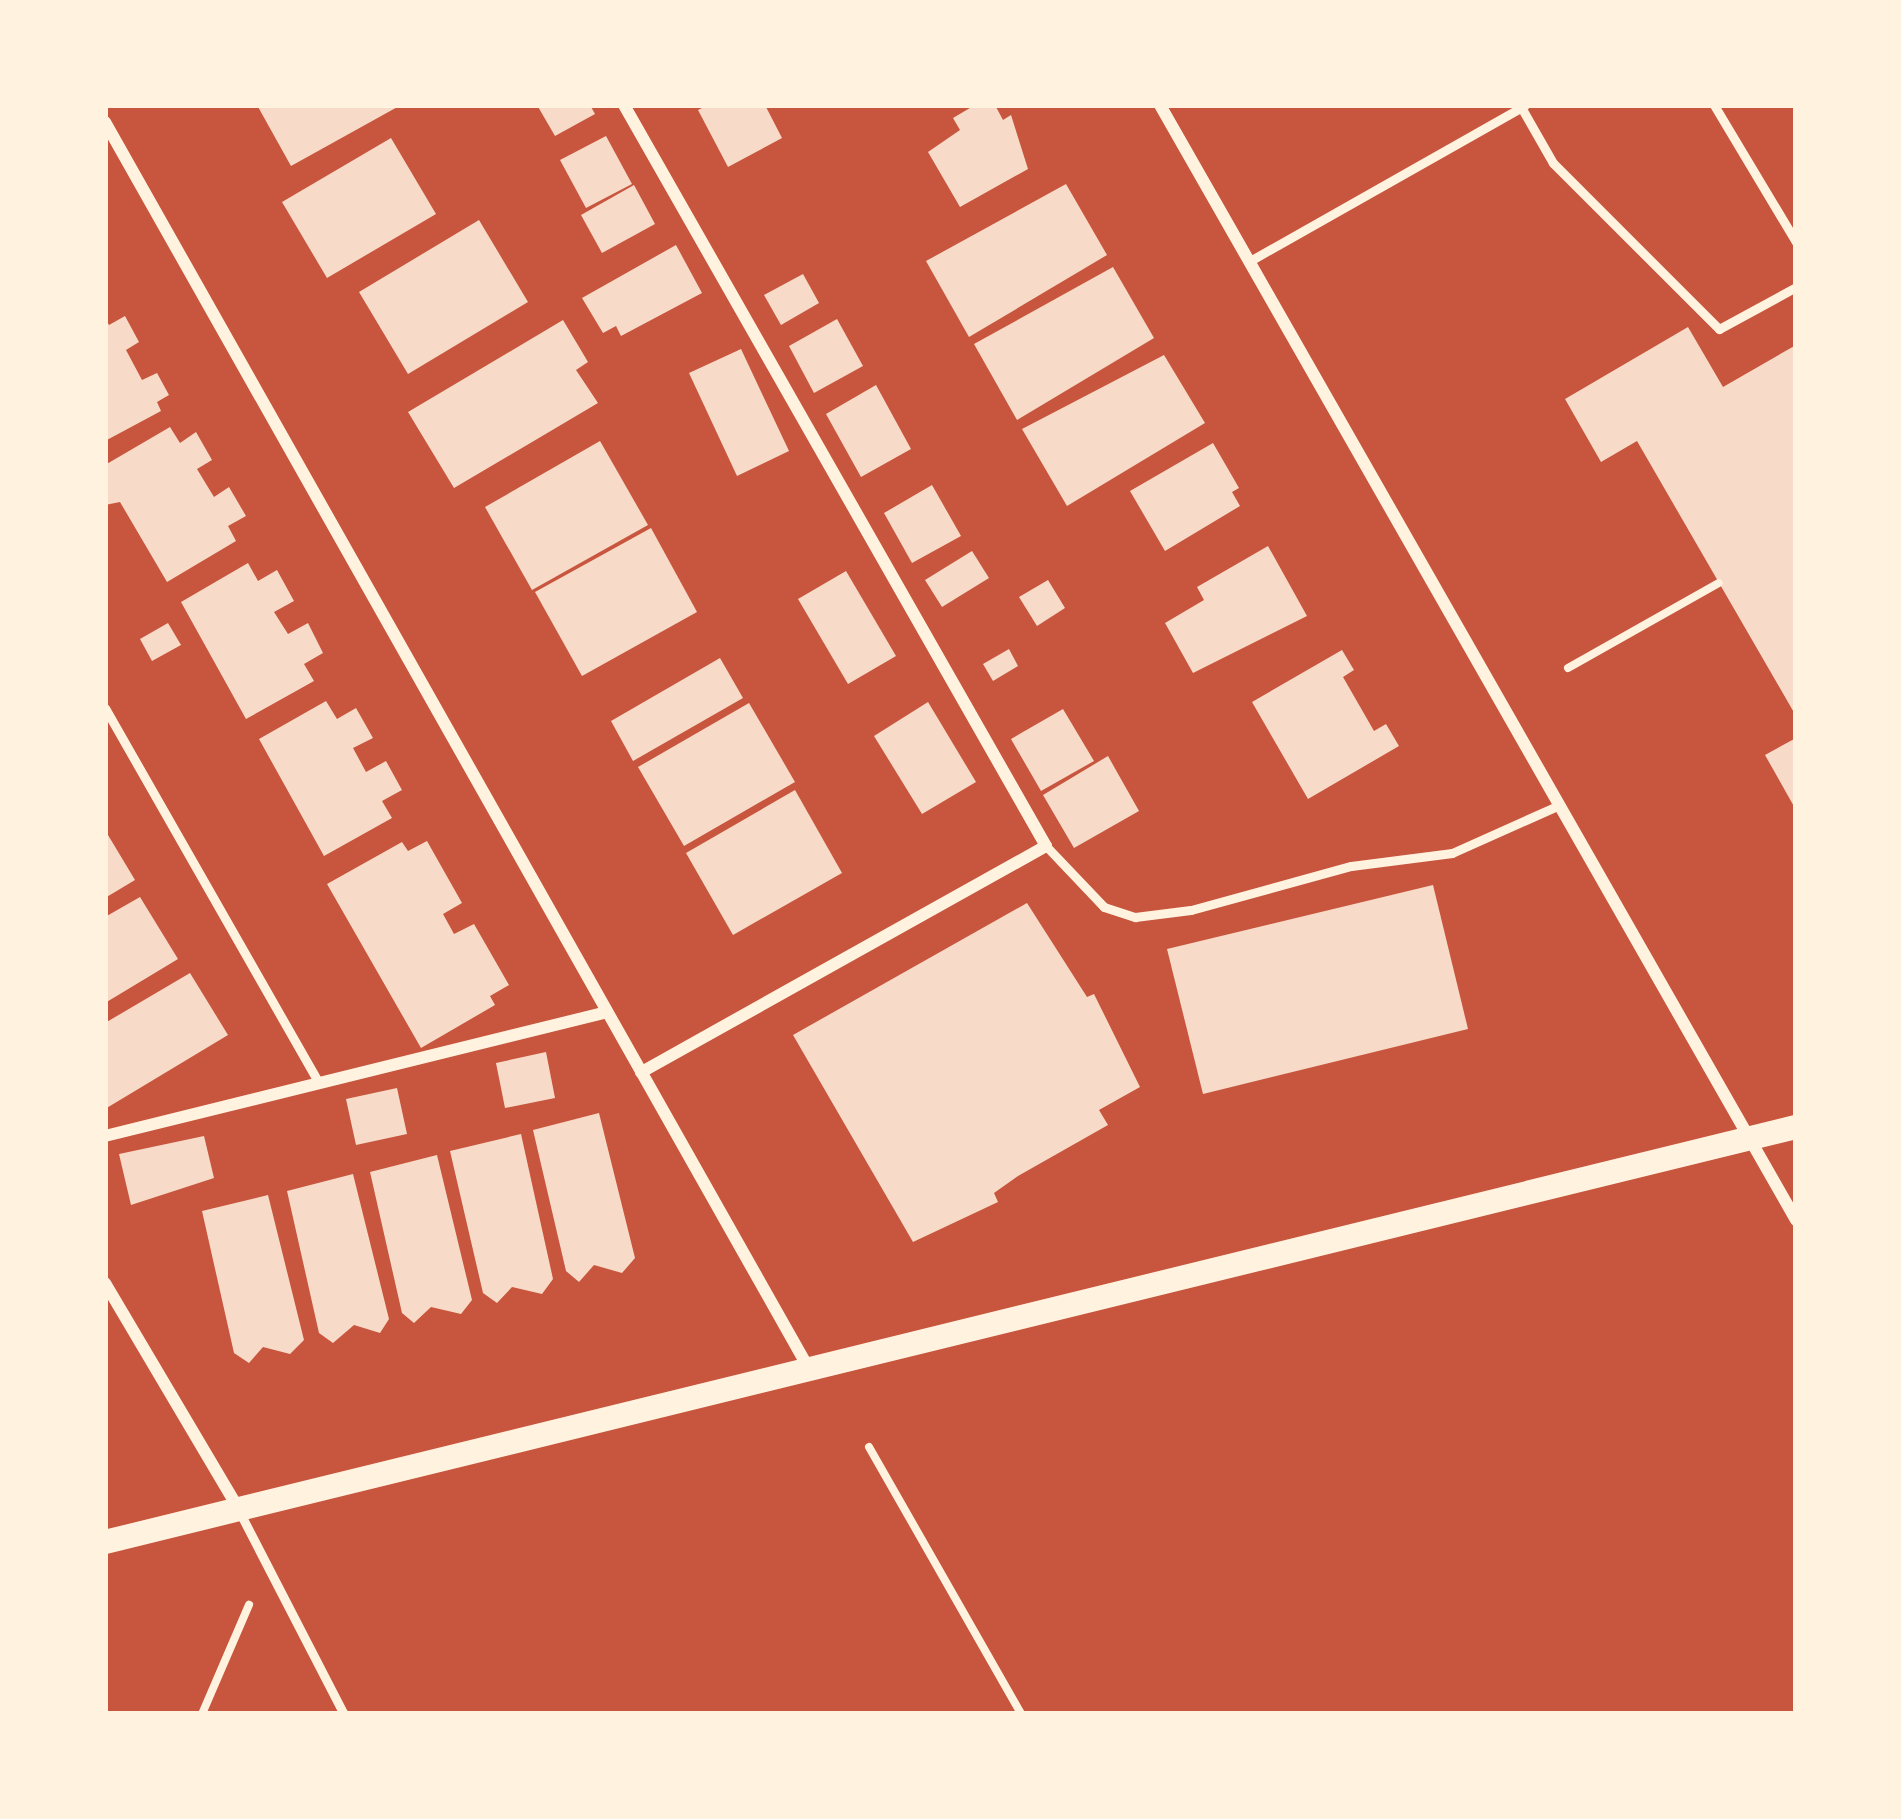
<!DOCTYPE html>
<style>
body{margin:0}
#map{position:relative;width:1901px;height:1819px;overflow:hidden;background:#c8553d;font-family:"Archivo Narrow",sans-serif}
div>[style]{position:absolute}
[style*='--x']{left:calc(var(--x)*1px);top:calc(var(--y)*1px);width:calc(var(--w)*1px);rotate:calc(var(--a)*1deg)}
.building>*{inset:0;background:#f7dbc8}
.path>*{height:8px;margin:-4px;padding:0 4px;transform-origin:4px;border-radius:4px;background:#fff3e0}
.service>*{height:9px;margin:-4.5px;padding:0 4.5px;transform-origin:4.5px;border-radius:4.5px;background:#fff3e0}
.minor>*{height:12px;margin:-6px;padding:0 6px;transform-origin:6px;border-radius:6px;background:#fff3e0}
.secondary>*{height:24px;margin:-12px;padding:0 12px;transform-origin:12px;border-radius:12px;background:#fff3e0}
span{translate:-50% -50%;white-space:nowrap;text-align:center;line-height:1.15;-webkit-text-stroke:9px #fff3e0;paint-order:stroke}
.frame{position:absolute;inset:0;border:108px solid #fff3e0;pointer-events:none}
</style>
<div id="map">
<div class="building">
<div style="clip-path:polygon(257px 105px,401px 105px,291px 166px)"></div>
<div style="clip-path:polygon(537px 105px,590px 105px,595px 114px,555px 136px)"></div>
<div style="clip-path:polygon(708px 105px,765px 105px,782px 138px,728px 167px,698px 110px)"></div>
<div style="clip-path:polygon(975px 105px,995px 105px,1003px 120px,1011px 115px,1028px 169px,960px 207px,928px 152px,960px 130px,953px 118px)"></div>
<div style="clip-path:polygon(606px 136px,632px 184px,586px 208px,560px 160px)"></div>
<div style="clip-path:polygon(391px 138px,436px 214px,327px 278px,282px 202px)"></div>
<div style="clip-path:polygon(1066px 184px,1107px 255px,969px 337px,926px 261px)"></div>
<div style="clip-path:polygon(634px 185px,655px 224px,602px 253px,581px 215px)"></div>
<div style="clip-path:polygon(479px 220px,528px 302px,408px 374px,359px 292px)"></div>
<div style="clip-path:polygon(676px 245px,702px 293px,621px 336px,616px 326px,603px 333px,582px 298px)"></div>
<div style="clip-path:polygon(1113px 267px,1154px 338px,1017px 420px,974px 344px)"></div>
<div style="clip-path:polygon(803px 274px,819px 303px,781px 325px,764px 295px)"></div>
<div style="clip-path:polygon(125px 316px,139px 342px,126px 350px,142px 380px,157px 373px,169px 395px,157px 402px,161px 411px,105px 441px,105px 318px,109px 325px)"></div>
<div style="clip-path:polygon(837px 319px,863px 366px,814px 393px,789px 346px)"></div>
<div style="clip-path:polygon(563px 320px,588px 362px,576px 370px,598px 403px,454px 488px,408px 412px)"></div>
<div style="clip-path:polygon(1688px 327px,1723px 387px,1796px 345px,1796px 716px,1637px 441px,1601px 462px,1565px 399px)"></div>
<div style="clip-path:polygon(741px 349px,789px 451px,737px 476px,689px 373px)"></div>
<div style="clip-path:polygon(1164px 355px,1205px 423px,1067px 506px,1022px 429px)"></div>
<div style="clip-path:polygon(876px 385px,911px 449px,861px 477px,826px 414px)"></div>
<div style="clip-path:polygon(170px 427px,180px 443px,196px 432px,212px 460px,197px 469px,214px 497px,229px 487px,246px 516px,228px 526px,236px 541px,167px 582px,120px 502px,105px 505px,105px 465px)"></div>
<div style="clip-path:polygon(600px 441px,648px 525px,532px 590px,485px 507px)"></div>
<div style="clip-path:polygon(1213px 443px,1239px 488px,1232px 492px,1240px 506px,1165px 551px,1130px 491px)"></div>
<div style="clip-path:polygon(932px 485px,961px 536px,912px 563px,884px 513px)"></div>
<div style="clip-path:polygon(651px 528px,697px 612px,582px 676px,535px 592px)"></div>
<div style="clip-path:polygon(1268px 546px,1307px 616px,1193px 673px,1165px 623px,1204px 600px,1197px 587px)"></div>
<div style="clip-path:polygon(972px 551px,989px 578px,942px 607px,925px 580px)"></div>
<div style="clip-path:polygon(248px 563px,258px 581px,277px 570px,294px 601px,274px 612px,288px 634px,308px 623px,323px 653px,304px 664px,314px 681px,246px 719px,181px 602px)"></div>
<div style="clip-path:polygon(846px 571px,896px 656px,848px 684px,798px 599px)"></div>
<div style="clip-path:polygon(1048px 580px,1065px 608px,1037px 626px,1019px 597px)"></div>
<div style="clip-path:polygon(168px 623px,181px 645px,152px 661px,140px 639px)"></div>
<div style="clip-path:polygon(1009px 649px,1018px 666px,993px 681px,983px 664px)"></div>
<div style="clip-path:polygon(1342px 650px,1354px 670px,1343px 677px,1374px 731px,1386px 724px,1399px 746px,1308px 799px,1252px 702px)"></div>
<div style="clip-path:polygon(720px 658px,743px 698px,633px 761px,611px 721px)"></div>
<div style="clip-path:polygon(326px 701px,337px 719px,356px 708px,373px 738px,353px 748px,366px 772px,386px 761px,402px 790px,382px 801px,392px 818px,324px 856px,259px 739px)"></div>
<div style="clip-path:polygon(928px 702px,976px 782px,922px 814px,874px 736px)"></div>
<div style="clip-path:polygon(749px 703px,795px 782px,684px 846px,638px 767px)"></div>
<div style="clip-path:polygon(1063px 709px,1094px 761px,1041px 791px,1011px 739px)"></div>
<div style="clip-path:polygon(1796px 738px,1796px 810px,1765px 755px)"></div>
<div style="clip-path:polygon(1108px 756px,1139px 811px,1074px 848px,1043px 795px)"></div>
<div style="clip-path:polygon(795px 790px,842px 873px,733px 935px,686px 853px)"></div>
<div style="clip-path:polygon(105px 830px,135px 880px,105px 898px)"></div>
<div style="clip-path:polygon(427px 841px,462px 903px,443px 914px,454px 934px,474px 924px,509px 985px,490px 996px,495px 1005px,421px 1048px,327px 884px,402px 842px,408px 851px)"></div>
<div style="clip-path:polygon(1433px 885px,1468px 1029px,1203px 1094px,1167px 949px)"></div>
<div style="clip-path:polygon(140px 897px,178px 959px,105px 1003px,105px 917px)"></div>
<div style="clip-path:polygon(1027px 903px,1087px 997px,1094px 994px,1140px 1087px,1099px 1110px,1108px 1125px,1018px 1176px,994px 1193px,998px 1202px,913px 1242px,793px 1035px)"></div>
<div style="clip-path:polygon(190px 973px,228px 1035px,105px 1109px,105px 1023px)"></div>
<div style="clip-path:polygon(546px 1052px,555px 1098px,505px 1108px,496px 1063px)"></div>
<div style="clip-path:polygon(397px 1088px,407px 1134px,356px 1145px,346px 1099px)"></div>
<div style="clip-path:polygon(599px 1113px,635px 1258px,622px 1273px,594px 1265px,579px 1282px,566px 1271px,533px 1130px)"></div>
<div style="clip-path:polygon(521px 1134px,553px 1279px,542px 1294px,512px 1287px,497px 1303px,483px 1293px,450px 1151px)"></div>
<div style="clip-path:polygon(204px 1136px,214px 1178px,131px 1205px,119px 1154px)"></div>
<div style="clip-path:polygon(437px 1155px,472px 1300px,461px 1314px,431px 1307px,414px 1323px,402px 1313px,370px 1172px)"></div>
<div style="clip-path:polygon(353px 1174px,389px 1319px,380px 1333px,354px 1325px,333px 1343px,319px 1333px,287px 1191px)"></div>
<div style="clip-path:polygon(268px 1195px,304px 1340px,290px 1354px,263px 1347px,249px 1363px,234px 1353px,202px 1211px)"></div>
</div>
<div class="path">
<div style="--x:1568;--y:668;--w:173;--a:-29.4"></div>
<div style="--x:869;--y:1447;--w:307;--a:60.3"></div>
<div style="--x:202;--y:1714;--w:119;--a:-66.7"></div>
</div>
<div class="service">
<div style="--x:1714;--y:105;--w:160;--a:59.1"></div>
<div style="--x:1521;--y:107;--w:64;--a:60.3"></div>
<div style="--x:1553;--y:163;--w:235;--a:45"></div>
<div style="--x:1719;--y:329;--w:88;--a:-28.6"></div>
<div style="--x:1248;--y:262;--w:318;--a:-29.5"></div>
<div style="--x:105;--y:708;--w:432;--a:60.3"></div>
<div style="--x:1046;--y:846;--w:84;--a:46.4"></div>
<div style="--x:1104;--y:907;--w:33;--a:18"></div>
<div style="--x:1135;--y:917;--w:56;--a:-7.1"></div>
<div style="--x:1191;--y:910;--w:166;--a:-15.4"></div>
<div style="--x:1351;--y:866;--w:102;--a:-7.3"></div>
<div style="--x:1452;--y:853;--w:115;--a:-24.1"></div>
<div style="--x:239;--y:1511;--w:229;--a:62.7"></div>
</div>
<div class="minor">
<div style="--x:624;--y:105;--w:853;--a:60.34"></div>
<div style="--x:1046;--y:846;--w:464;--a:150.8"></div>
<div style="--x:1160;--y:105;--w:1284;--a:60.3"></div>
<div style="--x:105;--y:122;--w:1432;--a:60.55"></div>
<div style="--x:105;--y:1136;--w:517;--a:-13.87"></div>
<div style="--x:105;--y:1283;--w:261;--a:59.4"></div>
</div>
<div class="secondary">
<div style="--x:105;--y:1542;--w:1741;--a:-13.79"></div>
</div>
<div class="frame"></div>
</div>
